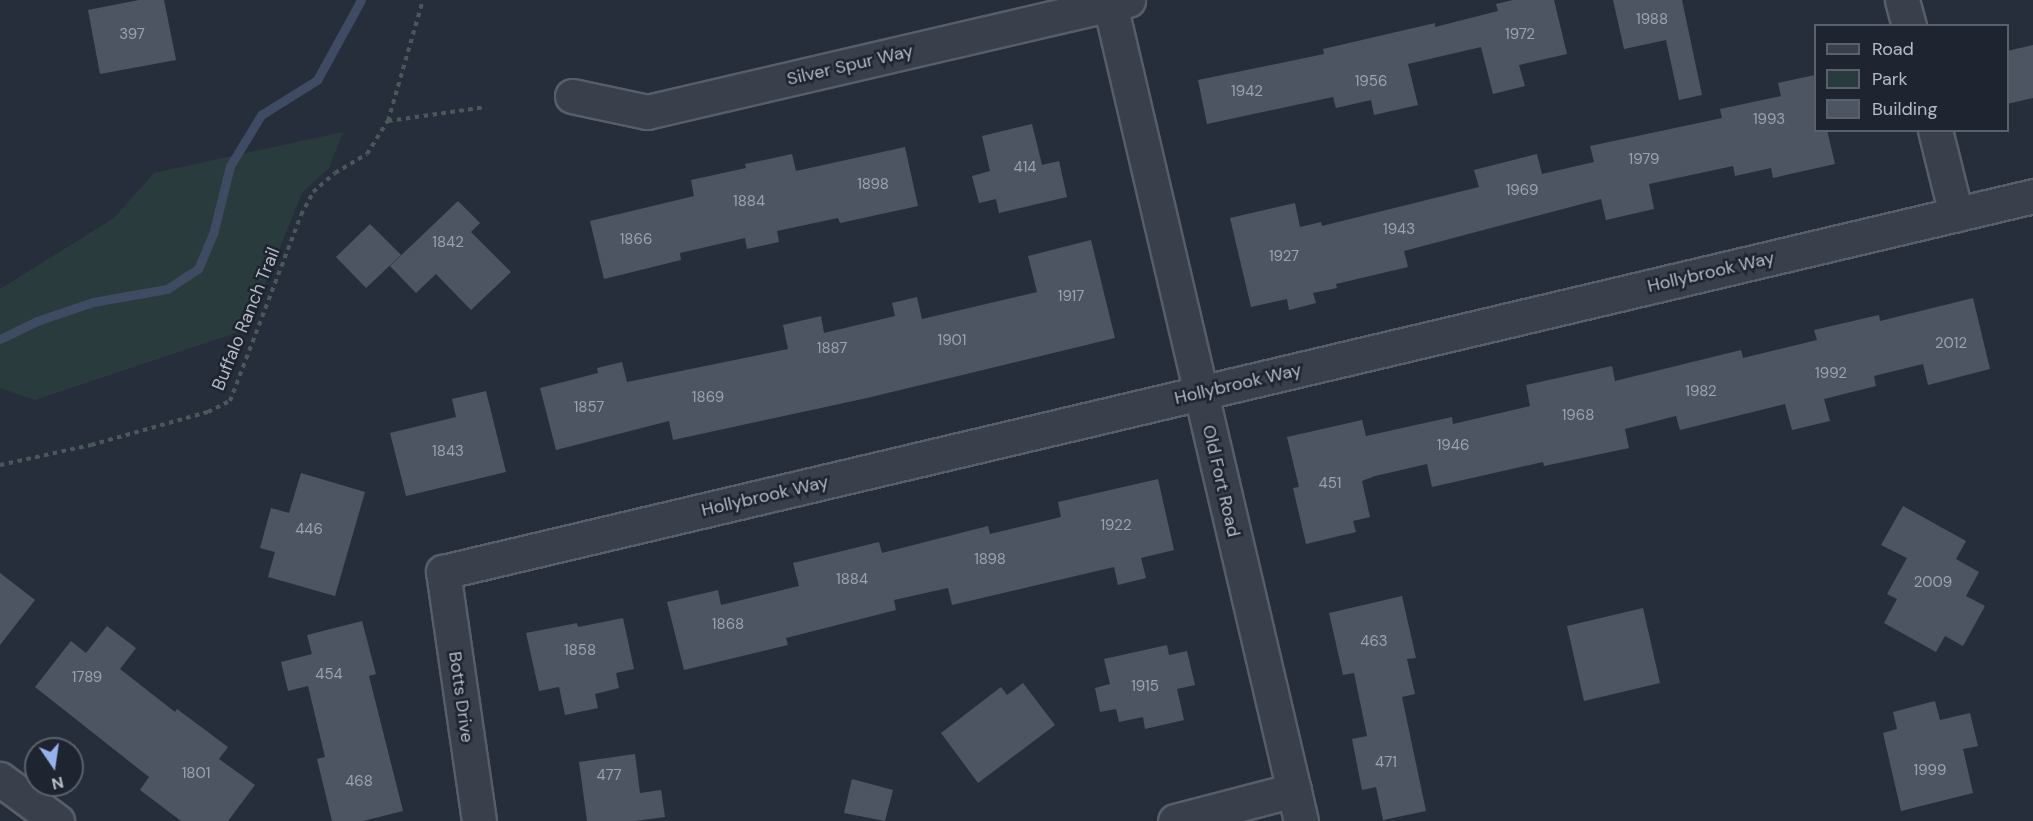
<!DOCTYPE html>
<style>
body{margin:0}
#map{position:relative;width:2033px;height:821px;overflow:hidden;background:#272e3b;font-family:"DM Sans",sans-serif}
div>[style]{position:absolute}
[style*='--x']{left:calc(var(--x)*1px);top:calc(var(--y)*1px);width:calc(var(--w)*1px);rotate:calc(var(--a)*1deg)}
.green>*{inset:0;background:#2a3b3d}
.stream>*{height:9px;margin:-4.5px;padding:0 4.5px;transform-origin:4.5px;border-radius:4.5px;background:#3e4b62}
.building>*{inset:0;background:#4d5563}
.path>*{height:4px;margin-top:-2px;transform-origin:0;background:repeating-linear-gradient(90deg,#49585b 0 4.5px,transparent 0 9px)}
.roads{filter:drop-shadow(2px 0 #585e69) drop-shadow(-2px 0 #585e69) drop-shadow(0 2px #585e69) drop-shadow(0 -2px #585e69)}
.minor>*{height:33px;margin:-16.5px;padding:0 16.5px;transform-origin:16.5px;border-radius:16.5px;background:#3a404b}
.tertiary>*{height:33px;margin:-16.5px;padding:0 16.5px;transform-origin:16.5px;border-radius:16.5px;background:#3a404b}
span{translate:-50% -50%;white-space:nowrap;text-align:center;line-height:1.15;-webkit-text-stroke:5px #1f2530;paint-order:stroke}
.number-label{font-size:15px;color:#9ca2ae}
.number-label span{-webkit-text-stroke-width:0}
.street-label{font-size:18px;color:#b6bcc7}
.legend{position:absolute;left:1814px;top:24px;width:195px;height:108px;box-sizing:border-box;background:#1f2530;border:2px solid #5b616c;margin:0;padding:8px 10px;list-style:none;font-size:18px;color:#b6bcc7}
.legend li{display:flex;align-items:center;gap:12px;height:30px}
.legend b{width:30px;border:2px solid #5b616c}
.north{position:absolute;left:24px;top:737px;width:60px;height:60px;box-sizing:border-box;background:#1f2530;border:2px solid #5b616c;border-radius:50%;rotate:167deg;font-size:16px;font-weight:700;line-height:24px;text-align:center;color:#b6bcc7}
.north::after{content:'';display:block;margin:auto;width:21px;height:27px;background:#96b2ec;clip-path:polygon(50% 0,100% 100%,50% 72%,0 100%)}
</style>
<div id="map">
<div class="green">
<div style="clip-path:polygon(343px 132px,329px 168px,302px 193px,247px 329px,35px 400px,0 388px,0 289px,114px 218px,154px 173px)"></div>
</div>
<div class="stream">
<div style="--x:0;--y:339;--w:41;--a:-25.9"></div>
<div style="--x:37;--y:321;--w:59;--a:-18.7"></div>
<div style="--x:93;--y:302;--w:75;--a:-10"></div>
<div style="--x:167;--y:289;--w:37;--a:-33"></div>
<div style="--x:198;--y:269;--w:38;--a:-67"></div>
<div style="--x:213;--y:234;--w:70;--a:-76"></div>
<div style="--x:230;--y:166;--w:60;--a:-58.7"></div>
<div style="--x:261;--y:115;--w:66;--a:-32"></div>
<div style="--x:317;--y:80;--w:91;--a:-61.2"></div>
</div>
<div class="building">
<div style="clip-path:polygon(139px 0,164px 0,176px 60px,100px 74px,88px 10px)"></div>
<div style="clip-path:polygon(1513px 0,1554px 0,1567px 54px,1519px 65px,1525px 86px,1493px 94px,1481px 47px,1408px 64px,1418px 105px,1374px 115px,1371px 100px,1336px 108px,1333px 97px,1207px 124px,1198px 80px,1324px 54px,1323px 49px,1435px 23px,1435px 27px,1498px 11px,1496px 4px)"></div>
<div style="clip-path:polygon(1613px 0,1682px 0,1702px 95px,1679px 100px,1666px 40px,1624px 49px)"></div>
<div style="clip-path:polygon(2033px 45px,2033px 98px,2007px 104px,2007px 51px)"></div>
<div style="clip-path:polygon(1815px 75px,1815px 130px,1827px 130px,1835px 164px,1773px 178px,1771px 168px,1735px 176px,1733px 166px,1649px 184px,1654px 209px,1606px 220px,1601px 199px,1404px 251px,1408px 267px,1336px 284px,1337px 288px,1313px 293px,1316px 303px,1289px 310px,1287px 299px,1251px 307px,1230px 218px,1295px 203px,1300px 227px,1321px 222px,1322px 226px,1479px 187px,1474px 170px,1537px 154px,1542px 174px,1594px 162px,1590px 146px,1722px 118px,1720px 109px,1781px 96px,1778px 83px)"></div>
<div style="clip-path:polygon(1032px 124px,1042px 165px,1059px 161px,1067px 197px,999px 213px,996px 199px,979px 203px,972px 176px,990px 171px,982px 136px)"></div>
<div style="clip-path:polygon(905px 147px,918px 206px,840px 223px,838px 218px,777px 231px,779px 242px,747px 249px,745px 238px,680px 253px,681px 260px,604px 279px,590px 221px,694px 196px,691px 180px,746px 168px,745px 164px,792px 154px,796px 171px)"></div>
<div style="clip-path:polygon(458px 201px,480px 223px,471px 232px,511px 272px,471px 310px,436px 274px,416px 293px,390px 266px)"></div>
<div style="clip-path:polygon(370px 224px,401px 255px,366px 288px,336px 257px)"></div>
<div style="clip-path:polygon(1091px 240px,1115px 338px,867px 398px,673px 440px,669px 421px,556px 450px,540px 388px,598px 373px,597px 368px,622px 362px,627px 382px,788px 349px,783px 325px,821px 316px,824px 333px,895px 316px,892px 303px,917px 297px,922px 319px,1037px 292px,1028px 256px)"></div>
<div style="clip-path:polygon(1973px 298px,1990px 369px,1928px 385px,1923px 364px,1874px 376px,1876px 386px,1824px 399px,1830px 421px,1792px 430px,1785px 404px,1680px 430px,1676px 416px,1625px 429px,1629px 448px,1544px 466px,1543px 462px,1432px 487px,1427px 464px,1375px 476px,1362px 481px,1370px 517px,1353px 521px,1356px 532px,1306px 544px,1293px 488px,1299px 487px,1287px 437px,1362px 420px,1366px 436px,1452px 417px,1453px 424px,1530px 406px,1526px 385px,1612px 366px,1615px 381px,1741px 350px,1743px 358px,1817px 340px,1814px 330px,1879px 315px,1880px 321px)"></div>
<div style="clip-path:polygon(486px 391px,506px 472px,406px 496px,390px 433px,456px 417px,452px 399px)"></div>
<div style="clip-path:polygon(301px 473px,365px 492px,335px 596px,268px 577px,275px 552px,260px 548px,271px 508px,289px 513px)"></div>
<div style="clip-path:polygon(1158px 479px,1174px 550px,1141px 558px,1146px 578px,1118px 585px,1114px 567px,952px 605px,948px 588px,894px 600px,896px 610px,786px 638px,788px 645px,684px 670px,667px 602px,718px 590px,721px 605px,799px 586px,793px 563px,879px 542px,882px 553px,988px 526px,990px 534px,1061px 517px,1058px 502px)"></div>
<div style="clip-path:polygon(1903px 506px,1966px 541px,1956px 559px,1979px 572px,1966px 596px,1985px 606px,1963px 646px,1945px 636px,1936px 652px,1884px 623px,1897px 599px,1887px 594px,1907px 558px,1881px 545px)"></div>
<div style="clip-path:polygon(0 573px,35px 600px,0 645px)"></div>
<div style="clip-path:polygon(1402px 596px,1416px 658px,1407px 659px,1415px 694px,1402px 697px,1426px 811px,1383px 820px,1376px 787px,1362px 790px,1352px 739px,1367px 736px,1354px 673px,1343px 675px,1329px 613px)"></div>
<div style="clip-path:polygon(1643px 608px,1660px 683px,1584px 701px,1567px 626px)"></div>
<div style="clip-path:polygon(623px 618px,634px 669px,616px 673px,619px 688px,595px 694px,598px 708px,565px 715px,559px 687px,539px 691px,526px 633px,577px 623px,578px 627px)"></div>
<div style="clip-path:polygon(362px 621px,376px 674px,369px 676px,403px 811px,363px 821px,332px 821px,317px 759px,325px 757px,308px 686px,288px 691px,281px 662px,312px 654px,307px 635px)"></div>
<div style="clip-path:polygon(107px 626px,136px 648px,120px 669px,175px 712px,177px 709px,228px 747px,219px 759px,255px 785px,228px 821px,181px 821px,140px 790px,149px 777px,35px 687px,71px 641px,86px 653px)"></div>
<div style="clip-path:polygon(1167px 645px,1169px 655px,1187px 651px,1195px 685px,1177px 689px,1184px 720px,1145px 729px,1143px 717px,1119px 722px,1116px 709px,1100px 712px,1095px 688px,1110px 684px,1104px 659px)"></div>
<div style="clip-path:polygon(1023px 683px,1055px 725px,978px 783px,941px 733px,1001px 687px,1007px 695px)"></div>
<div style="clip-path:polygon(1935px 701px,1940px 720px,1970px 713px,1978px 746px,1963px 749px,1973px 793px,1901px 811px,1883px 733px,1897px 729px,1893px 712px)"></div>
<div style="clip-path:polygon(635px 754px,640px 793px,661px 790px,665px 817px,635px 821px,587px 821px,579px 762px)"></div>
<div style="clip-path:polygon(852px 779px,893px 790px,885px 821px,844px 813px)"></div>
</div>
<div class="path">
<div style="--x:388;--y:121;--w:99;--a:-8.1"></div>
<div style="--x:0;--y:465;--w:93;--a:-12.4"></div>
<div style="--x:91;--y:445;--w:122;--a:-15.8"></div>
<div style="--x:208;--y:412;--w:25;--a:-27"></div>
<div style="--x:230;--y:401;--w:199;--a:-69.1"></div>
<div style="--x:301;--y:215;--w:26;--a:-62"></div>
<div style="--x:313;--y:192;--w:29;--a:-41"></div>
<div style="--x:335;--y:173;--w:37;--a:-31"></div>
<div style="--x:367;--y:154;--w:39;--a:-58"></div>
<div style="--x:388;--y:121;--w:126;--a:-73.9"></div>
</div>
<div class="roads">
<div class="minor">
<div style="--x:1109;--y:0;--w:843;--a:76.84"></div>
<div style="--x:1902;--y:0;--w:27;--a:75"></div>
<div style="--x:572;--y:96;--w:77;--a:12"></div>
<div style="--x:647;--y:112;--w:494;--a:-13.1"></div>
<div style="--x:1935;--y:130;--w:87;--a:76"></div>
<div style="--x:479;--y:821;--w:252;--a:-98.2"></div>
<div style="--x:443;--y:572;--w:1634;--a:-13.3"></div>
<div style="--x:1175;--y:821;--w:123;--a:-14.6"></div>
</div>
<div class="tertiary">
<div style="--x:0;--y:779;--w:71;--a:36.4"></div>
</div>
</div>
<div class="number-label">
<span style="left:1652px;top:20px">1988</span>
<span style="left:132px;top:35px">397</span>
<span style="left:1520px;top:35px">1972</span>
<span style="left:1371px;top:82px">1956</span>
<span style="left:1247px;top:92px">1942</span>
<span style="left:1769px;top:120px">1993</span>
<span style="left:1644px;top:160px">1979</span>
<span style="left:1025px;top:168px">414</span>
<span style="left:873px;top:185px">1898</span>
<span style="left:1522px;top:191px">1969</span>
<span style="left:749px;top:202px">1884</span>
<span style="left:1399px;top:230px">1943</span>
<span style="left:636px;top:240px">1866</span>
<span style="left:448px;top:243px">1842</span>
<span style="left:1284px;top:257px">1927</span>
<span style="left:1071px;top:297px">1917</span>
<span style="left:952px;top:341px">1901</span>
<span style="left:1951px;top:344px">2012</span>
<span style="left:832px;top:349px">1887</span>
<span style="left:1831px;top:374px">1992</span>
<span style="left:1701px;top:392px">1982</span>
<span style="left:708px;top:398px">1869</span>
<span style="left:589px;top:408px">1857</span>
<span style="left:1578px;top:416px">1968</span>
<span style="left:1453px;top:446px">1946</span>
<span style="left:448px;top:452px">1843</span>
<span style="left:1330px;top:484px">451</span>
<span style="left:1116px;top:526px">1922</span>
<span style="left:309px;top:530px">446</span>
<span style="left:990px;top:560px">1898</span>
<span style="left:852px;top:580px">1884</span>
<span style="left:1933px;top:583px">2009</span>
<span style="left:728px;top:625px">1868</span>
<span style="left:1374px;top:642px">463</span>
<span style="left:580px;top:651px">1858</span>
<span style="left:329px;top:675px">454</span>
<span style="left:87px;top:678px">1789</span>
<span style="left:1145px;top:687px">1915</span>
<span style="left:1386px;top:763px">471</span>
<span style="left:1930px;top:771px">1999</span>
<span style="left:196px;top:774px">1801</span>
<span style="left:609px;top:776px">477</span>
<span style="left:359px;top:782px">468</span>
</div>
<div class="street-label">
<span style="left:850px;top:65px;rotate:-13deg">Silver Spur Way</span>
<span style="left:1711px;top:272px;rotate:-13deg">Hollybrook Way</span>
<span style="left:246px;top:319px;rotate:-68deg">Buffalo Ranch Trail</span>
<span style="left:1238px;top:384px;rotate:-13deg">Hollybrook Way</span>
<span style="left:1221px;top:481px;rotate:77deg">Old Fort Road</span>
<span style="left:765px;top:496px;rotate:-13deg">Hollybrook Way</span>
<span style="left:461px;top:697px;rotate:82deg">Botts Drive</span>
</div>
<ul class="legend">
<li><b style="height:8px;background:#3a404b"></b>Road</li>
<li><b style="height:16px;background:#2a3b3d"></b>Park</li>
<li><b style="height:16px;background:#4d5563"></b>Building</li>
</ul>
<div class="north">N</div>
</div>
